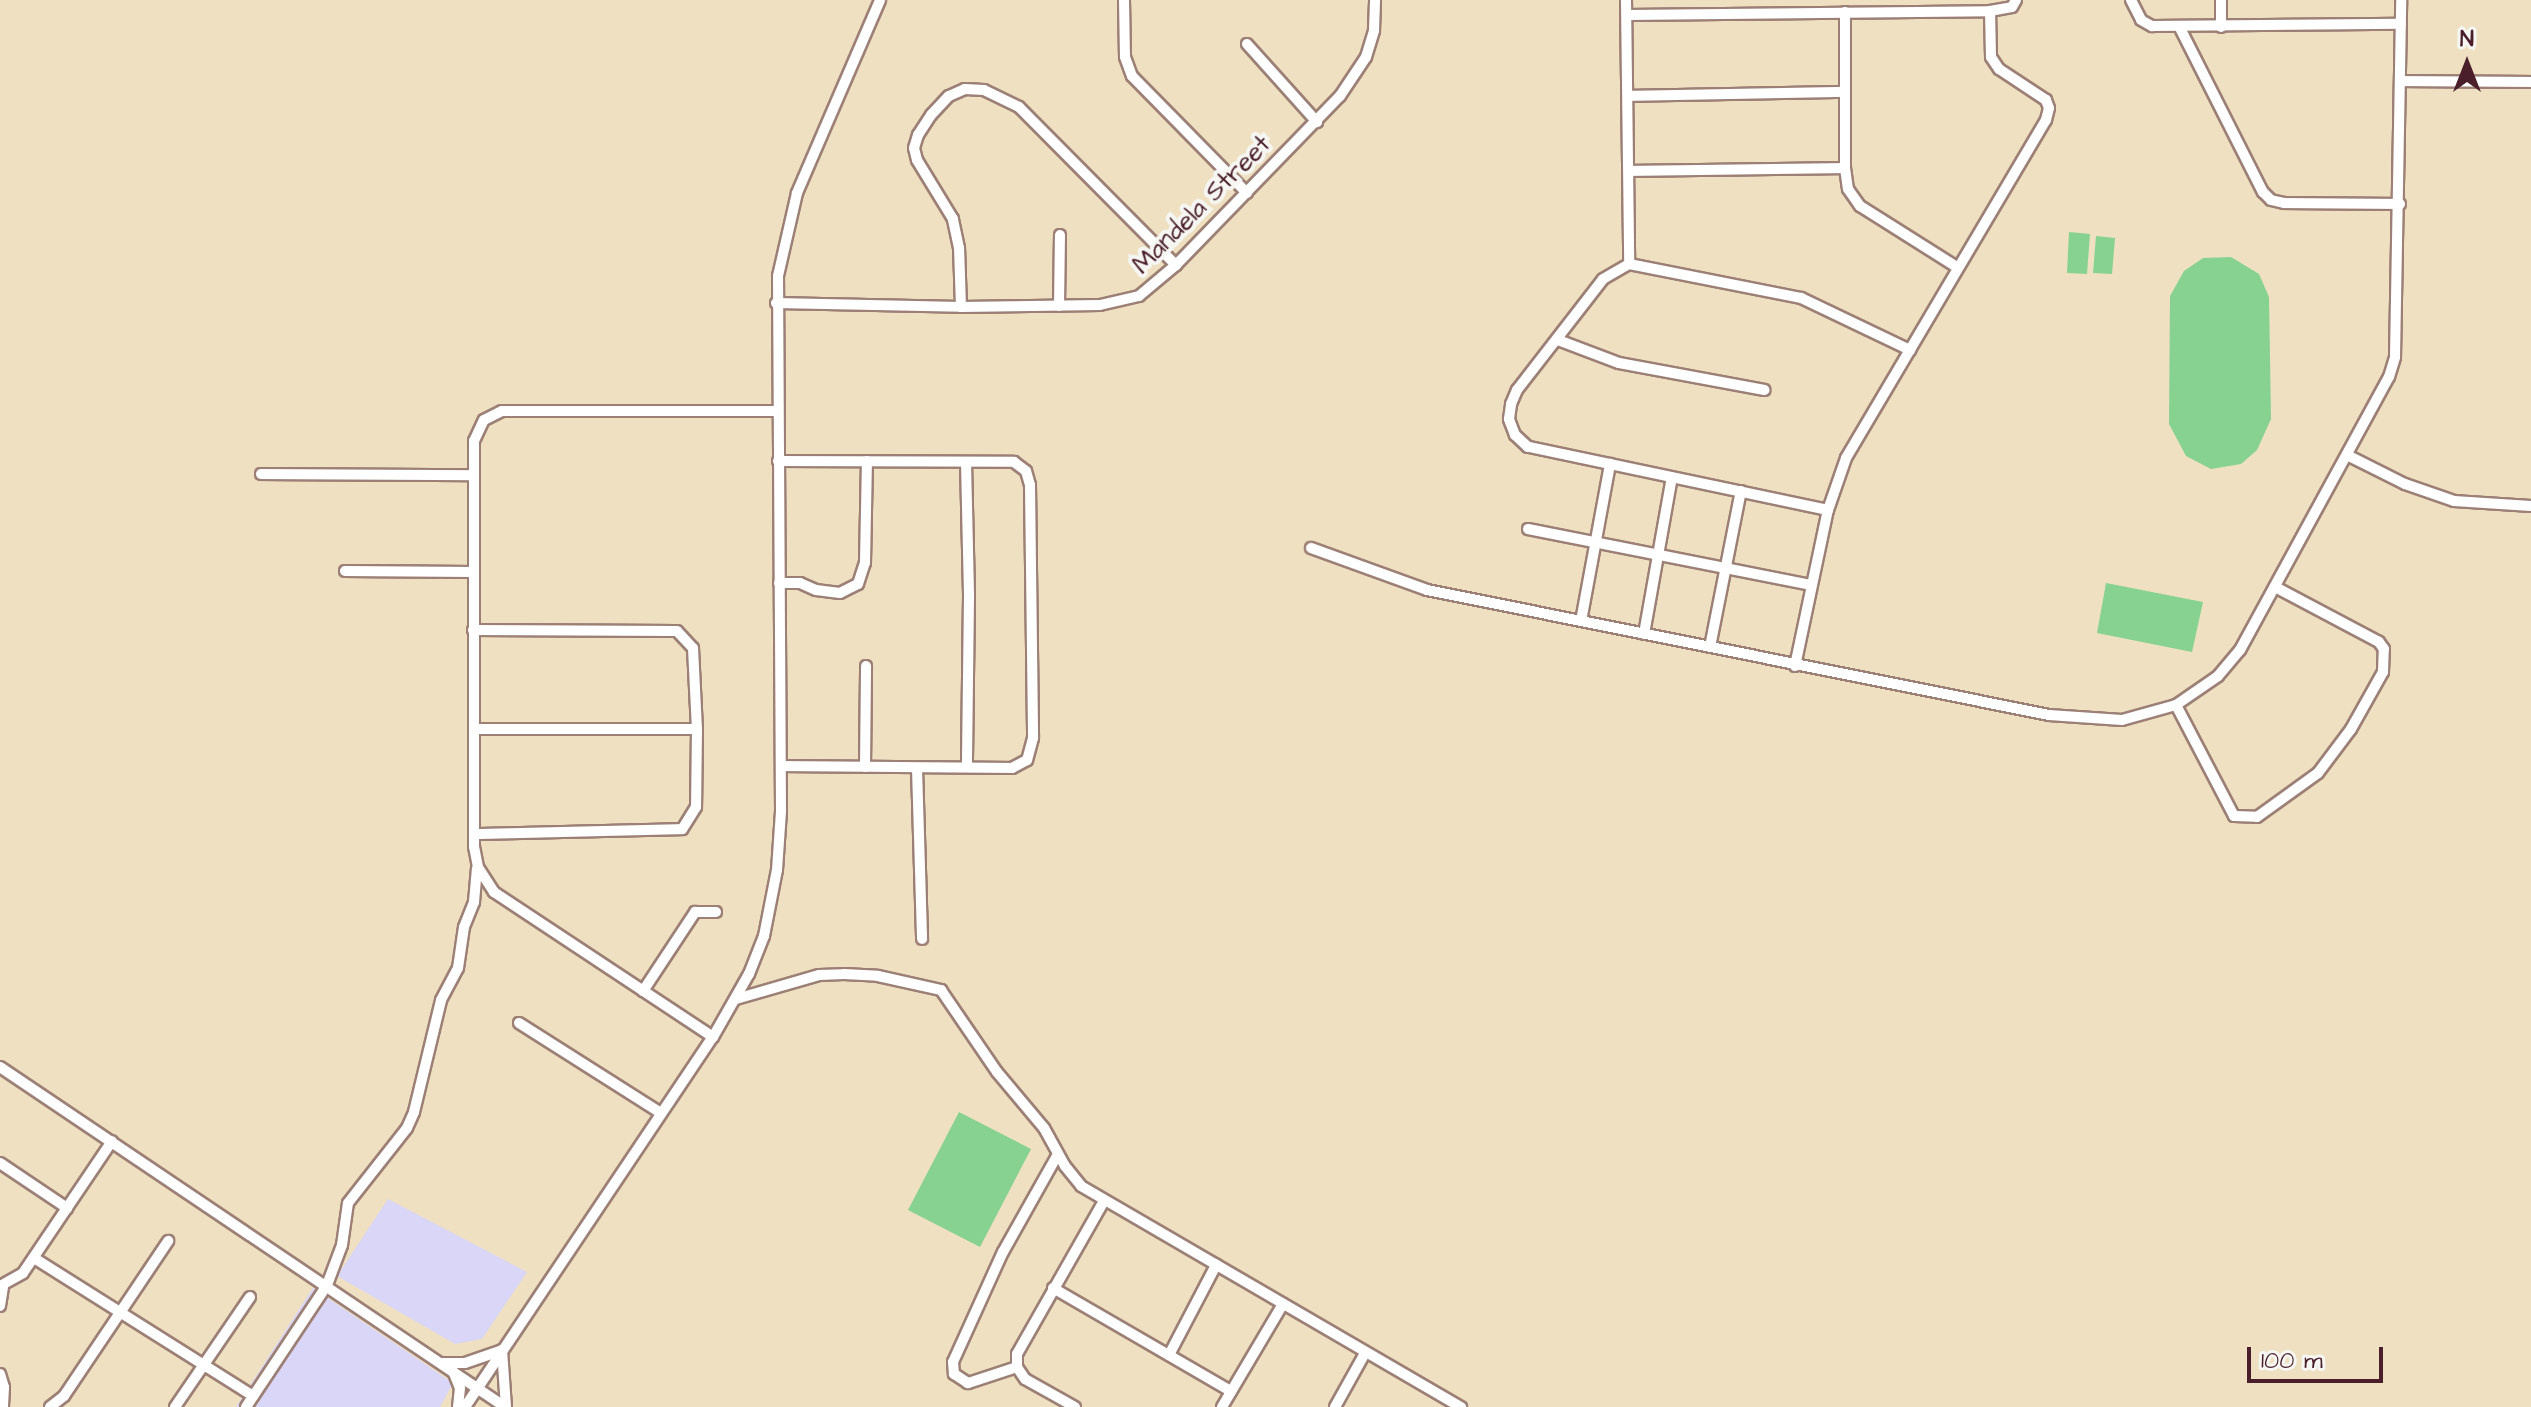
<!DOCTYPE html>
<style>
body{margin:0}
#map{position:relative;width:2531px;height:1407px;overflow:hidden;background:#eee0c1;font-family:"Architects Daughter",sans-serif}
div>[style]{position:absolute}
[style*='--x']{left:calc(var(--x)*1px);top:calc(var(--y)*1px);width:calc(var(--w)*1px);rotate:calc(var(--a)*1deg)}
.built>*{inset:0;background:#dad6f7}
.green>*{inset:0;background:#87d290}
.roads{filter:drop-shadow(2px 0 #9c8076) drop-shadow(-2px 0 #9c8076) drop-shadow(0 2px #9c8076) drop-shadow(0 -2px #9c8076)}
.minor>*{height:10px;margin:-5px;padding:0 5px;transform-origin:5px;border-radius:5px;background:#fff}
span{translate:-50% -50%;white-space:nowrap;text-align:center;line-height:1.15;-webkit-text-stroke:8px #f6f6f2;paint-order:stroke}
.street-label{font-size:26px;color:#4a1f2b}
.north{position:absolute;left:2427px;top:24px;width:80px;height:80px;-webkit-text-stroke:6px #f6f6f2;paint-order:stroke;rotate:0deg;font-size:22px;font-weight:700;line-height:32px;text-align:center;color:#4a1f2b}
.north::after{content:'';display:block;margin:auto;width:28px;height:36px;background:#4a1f2b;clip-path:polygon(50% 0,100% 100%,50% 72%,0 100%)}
.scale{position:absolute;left:2247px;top:1347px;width:136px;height:36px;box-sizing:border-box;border:4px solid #4a1f2b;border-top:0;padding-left:10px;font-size:24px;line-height:28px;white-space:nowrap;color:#4a1f2b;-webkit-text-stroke:6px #f6f6f2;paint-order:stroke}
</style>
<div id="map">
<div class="built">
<div style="clip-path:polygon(388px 1199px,527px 1272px,482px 1339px,455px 1344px,337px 1276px)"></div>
<div style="clip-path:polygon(313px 1288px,453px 1383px,440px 1407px,236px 1407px)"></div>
</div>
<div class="green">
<div style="clip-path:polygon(2069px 232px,2090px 234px,2087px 274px,2067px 273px)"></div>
<div style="clip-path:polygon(2096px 236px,2115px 238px,2112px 274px,2093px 273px)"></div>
<div style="clip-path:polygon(2231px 257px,2259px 274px,2269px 297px,2271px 419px,2257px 450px,2241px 464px,2211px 469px,2186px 456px,2169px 424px,2170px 296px,2184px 271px,2203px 258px)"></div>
<div style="clip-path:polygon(2106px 583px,2203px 602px,2192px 652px,2097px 633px)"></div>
<div style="clip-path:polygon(959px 1112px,1031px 1149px,980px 1247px,908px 1210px)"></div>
</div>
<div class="roads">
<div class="minor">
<div style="--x:1124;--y:0;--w:57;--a:89"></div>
<div style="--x:1125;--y:57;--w:20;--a:70"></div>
<div style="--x:1132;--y:76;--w:164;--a:45.5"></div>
<div style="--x:1626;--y:0;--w:264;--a:89.3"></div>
<div style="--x:2131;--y:0;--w:22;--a:63"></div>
<div style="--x:2141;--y:20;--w:13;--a:29"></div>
<div style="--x:2152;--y:26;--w:249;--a:-0.5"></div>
<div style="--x:2221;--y:0;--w:27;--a:90"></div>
<div style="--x:1845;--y:12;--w:156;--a:90"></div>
<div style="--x:1845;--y:168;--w:21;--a:82"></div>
<div style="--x:1848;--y:189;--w:21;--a:55"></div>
<div style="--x:1860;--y:206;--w:115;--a:32.2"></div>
<div style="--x:1627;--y:15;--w:363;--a:-0.6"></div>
<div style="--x:1990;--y:11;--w:22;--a:-10"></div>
<div style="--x:2012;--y:7;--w:8;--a:-60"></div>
<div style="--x:2180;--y:28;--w:184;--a:63.2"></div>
<div style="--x:2263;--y:192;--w:11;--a:45"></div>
<div style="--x:2271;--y:200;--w:13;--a:13"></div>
<div style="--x:2284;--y:203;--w:116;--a:0.5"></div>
<div style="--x:1247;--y:44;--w:105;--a:48.1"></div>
<div style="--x:2400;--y:81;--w:131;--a:0.4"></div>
<div style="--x:1628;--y:96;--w:217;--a:-1.1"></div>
<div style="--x:1629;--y:171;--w:216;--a:-0.8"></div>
<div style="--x:776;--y:303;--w:185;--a:1.2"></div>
<div style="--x:961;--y:307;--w:139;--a:-0.8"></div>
<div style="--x:1100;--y:305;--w:40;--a:-13"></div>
<div style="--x:1139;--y:296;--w:48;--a:-40"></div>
<div style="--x:1176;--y:265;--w:235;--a:-45.9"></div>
<div style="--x:1340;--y:96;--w:47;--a:-56.3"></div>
<div style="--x:1366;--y:57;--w:28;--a:-73"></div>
<div style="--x:1374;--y:30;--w:30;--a:-88"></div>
<div style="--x:1059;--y:306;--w:71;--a:-89.2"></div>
<div style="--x:961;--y:307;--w:59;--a:-91.9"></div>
<div style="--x:959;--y:248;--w:30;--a:-102"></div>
<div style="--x:953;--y:219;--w:69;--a:-121.4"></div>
<div style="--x:917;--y:160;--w:12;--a:-104"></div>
<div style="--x:914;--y:148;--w:14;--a:-73"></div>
<div style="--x:918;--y:135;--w:24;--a:-57"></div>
<div style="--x:931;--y:115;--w:26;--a:-47"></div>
<div style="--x:949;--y:96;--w:17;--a:-24"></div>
<div style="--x:965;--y:89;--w:19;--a:3"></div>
<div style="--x:984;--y:90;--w:39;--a:26"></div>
<div style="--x:1019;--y:107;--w:223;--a:45.2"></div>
<div style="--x:1558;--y:340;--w:65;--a:20.7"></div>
<div style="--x:1619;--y:363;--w:148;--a:10.5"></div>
<div style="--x:2347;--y:455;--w:65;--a:26.6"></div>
<div style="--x:2405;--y:484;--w:52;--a:19.1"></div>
<div style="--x:2454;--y:501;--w:77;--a:3.7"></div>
<div style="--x:778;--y:461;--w:236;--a:0.2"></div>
<div style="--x:1014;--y:462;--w:15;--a:37"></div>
<div style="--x:1026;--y:471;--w:15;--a:74"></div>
<div style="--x:1030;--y:485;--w:253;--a:89.3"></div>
<div style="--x:1033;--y:738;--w:23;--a:105"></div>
<div style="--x:1027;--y:760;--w:17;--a:152"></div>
<div style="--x:1012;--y:768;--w:230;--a:-179.5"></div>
<div style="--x:966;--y:462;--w:134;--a:88.7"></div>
<div style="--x:969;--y:596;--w:171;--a:90.7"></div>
<div style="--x:261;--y:474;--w:213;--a:0.3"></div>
<div style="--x:1828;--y:510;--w:307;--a:-168.1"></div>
<div style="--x:1528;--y:447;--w:18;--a:-137"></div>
<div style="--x:1515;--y:435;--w:17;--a:-111"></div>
<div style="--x:1509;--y:419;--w:15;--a:-82"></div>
<div style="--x:1511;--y:404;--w:15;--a:-67"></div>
<div style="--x:1517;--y:390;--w:140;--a:-52.2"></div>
<div style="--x:1603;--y:279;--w:30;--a:-30"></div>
<div style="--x:1629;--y:264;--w:175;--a:11.2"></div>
<div style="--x:1801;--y:298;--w:121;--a:25.5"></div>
<div style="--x:1528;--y:529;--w:288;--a:11.2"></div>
<div style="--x:1311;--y:548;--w:123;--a:19.9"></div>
<div style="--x:1427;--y:590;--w:634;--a:11.36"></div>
<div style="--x:2049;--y:715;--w:73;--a:3.9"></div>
<div style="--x:2122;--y:720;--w:56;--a:-15.5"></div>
<div style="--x:2176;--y:705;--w:51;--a:-34.6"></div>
<div style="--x:2218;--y:676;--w:34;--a:-50"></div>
<div style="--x:2240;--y:650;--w:311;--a:-61.4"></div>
<div style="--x:2389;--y:377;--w:21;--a:-73"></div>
<div style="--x:2395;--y:357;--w:357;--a:-89"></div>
<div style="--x:345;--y:571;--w:128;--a:0.4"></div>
<div style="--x:779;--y:583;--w:21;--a:0"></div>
<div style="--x:800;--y:583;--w:17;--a:24"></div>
<div style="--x:816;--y:590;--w:24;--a:7"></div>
<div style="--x:840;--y:593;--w:20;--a:-27"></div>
<div style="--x:858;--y:584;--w:22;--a:-72"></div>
<div style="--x:865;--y:563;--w:102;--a:-88.9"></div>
<div style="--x:1581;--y:621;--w:160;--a:-79.5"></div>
<div style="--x:473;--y:630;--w:204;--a:0.3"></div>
<div style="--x:677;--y:631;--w:23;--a:47"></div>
<div style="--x:693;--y:648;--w:81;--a:87.2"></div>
<div style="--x:697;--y:729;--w:78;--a:90.7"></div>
<div style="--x:696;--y:807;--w:26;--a:122"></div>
<div style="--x:682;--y:829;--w:208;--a:178.6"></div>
<div style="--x:1644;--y:634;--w:159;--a:-79.9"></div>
<div style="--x:1710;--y:647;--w:159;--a:-78.8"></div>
<div style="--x:1795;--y:666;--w:159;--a:-78.1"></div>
<div style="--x:1828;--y:510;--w:55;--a:-70.9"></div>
<div style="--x:1846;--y:458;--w:393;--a:-59.4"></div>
<div style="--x:2046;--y:120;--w:12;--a:-76"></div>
<div style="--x:2049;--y:108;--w:9;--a:-111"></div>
<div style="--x:2046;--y:100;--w:56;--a:-146.6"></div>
<div style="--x:1999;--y:69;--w:14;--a:-124"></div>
<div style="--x:1991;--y:57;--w:46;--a:-91.2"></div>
<div style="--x:2176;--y:705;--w:125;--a:62.4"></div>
<div style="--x:2234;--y:816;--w:23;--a:2"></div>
<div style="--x:2257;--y:817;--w:75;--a:-35.8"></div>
<div style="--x:2318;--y:773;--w:55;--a:-53.1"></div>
<div style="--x:2351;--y:729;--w:65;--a:-60.7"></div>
<div style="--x:2383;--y:672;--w:23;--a:-88"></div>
<div style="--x:2384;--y:649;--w:9;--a:-126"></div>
<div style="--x:2379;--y:642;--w:118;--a:-152.1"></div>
<div style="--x:474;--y:729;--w:223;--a:0"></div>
<div style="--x:865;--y:767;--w:101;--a:-89.4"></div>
<div style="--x:917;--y:768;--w:171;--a:88.3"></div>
<div style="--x:643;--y:991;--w:95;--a:-56.6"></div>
<div style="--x:695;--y:912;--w:21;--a:0"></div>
<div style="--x:736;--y:999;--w:86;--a:-16.1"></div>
<div style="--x:819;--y:975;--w:25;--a:-2"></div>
<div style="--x:844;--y:974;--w:34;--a:3"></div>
<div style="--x:878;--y:976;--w:65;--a:12.5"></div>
<div style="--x:941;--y:990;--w:99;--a:55.7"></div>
<div style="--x:997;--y:1072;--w:73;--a:50"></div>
<div style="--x:1044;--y:1128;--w:43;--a:61.1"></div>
<div style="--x:1065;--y:1166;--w:26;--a:51"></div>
<div style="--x:1081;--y:1186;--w:440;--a:30.2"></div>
<div style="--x:519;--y:1023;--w:168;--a:32.4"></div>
<div style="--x:713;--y:1037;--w:263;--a:-146.5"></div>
<div style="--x:494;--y:892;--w:30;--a:-123"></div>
<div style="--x:478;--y:867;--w:20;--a:-101"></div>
<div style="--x:474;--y:847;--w:406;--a:-90"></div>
<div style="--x:474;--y:441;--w:23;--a:-65"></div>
<div style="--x:484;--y:420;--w:20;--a:-27"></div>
<div style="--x:502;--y:411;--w:275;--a:0"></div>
<div style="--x:0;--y:1067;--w:609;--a:33.95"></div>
<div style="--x:0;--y:1163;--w:81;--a:33.9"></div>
<div style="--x:34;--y:1258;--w:259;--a:32.2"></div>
<div style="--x:0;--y:1286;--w:26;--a:-29"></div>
<div style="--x:23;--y:1273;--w:159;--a:-56"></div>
<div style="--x:1053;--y:1288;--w:206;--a:30.1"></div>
<div style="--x:0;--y:1306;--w:20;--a:-81"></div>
<div style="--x:1169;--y:1355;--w:102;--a:-62.4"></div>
<div style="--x:443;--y:1363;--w:22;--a:0"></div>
<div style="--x:465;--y:1363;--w:39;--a:-19"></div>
<div style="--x:502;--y:1350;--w:57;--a:86"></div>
<div style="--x:1017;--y:1367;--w:52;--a:161.9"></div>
<div style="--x:968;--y:1383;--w:17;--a:-147"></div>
<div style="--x:954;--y:1374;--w:12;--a:-95"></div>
<div style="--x:953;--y:1362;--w:121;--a:-65.6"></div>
<div style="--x:1003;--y:1252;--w:112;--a:-60.7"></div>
<div style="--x:453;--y:1371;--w:18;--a:68"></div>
<div style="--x:460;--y:1388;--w:19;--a:96"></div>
<div style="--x:0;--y:1374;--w:14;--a:73"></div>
<div style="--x:4;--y:1387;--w:20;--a:93"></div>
<div style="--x:50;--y:1407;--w:18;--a:-38"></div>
<div style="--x:64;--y:1396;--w:187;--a:-56.1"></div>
<div style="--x:175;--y:1407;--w:133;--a:-55.7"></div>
<div style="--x:246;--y:1407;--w:146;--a:-56.4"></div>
<div style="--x:327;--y:1285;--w:43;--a:-69.4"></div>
<div style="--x:342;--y:1245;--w:42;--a:-81.9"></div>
<div style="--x:348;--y:1203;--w:95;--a:-51.8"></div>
<div style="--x:407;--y:1128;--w:17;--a:-66"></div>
<div style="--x:414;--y:1112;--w:115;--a:-76.4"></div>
<div style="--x:441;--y:1000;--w:36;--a:-62"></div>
<div style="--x:458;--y:968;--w:41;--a:-81.7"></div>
<div style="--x:464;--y:927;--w:27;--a:-68"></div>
<div style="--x:474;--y:902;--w:33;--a:-85"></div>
<div style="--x:465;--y:1407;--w:445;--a:-56.2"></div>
<div style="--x:713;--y:1037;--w:73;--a:-60.3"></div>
<div style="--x:749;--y:974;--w:41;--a:-68.5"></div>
<div style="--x:764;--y:936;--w:67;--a:-78.9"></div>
<div style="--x:777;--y:870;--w:59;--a:-86.1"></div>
<div style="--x:781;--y:811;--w:535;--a:-90.32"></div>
<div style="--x:778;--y:276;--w:85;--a:-77.1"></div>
<div style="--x:797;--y:193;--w:210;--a:-66.7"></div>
<div style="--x:1075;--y:1407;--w:57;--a:-150.8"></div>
<div style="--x:1025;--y:1379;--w:14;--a:-124"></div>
<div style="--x:1017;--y:1367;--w:13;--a:-90"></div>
<div style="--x:1017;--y:1354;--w:176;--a:-60.4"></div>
<div style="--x:1222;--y:1407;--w:120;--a:-59.4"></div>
<div style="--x:1335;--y:1407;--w:62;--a:-60.9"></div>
</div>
</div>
<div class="street-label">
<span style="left:1202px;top:205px;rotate:-45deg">Mandela Street</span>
</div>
<div class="north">N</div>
<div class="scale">100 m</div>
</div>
